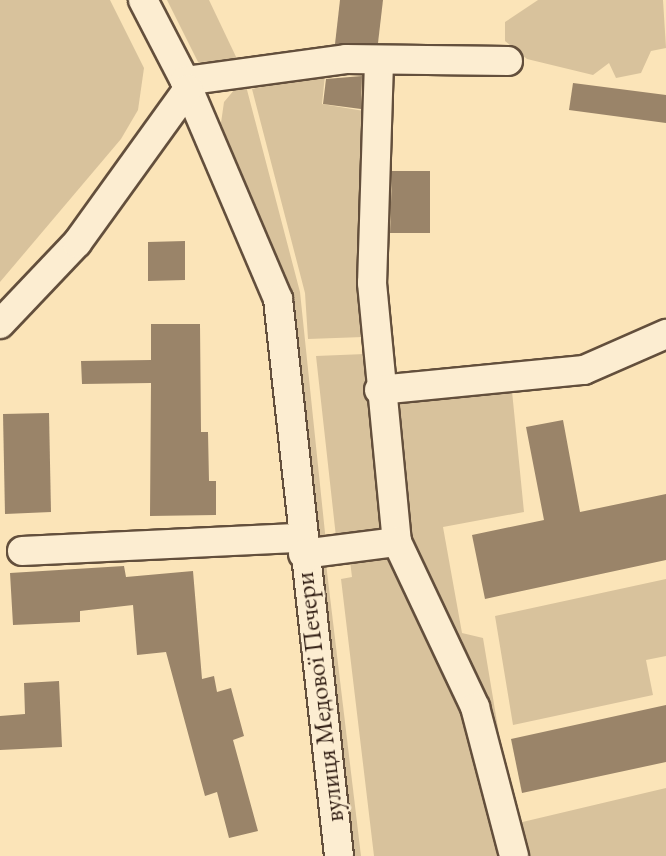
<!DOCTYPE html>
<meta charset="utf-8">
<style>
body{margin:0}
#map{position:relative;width:666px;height:856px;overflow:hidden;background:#fbe4b8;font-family:"EB Garamond",serif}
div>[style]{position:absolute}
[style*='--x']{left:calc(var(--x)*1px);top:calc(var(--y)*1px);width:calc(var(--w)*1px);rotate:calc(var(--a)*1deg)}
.green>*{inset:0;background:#d8c29c}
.building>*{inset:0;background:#9a8469}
.roads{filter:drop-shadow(2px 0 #634f3c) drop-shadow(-2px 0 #634f3c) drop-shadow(0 2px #634f3c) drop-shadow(0 -2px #634f3c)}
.minor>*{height:28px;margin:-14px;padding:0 14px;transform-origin:14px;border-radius:14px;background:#fcedd1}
span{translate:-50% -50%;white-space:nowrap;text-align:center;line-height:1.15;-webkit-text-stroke:5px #fcedd1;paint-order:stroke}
.street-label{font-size:26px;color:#301d13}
</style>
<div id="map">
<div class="green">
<div style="clip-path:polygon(0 0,110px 0,144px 68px,138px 110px,121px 139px,0 282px)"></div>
<div style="clip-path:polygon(167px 0,209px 0,238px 61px,198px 62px)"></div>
<div style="clip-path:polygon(538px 0,663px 0,666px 48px,651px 51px,641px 73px,616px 78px,609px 63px,593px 75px,527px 59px,505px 41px,505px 22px)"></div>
<div style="clip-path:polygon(325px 75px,322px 104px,364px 111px,363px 337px,308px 339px,305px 293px,252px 89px)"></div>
<div style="clip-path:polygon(246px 86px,300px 292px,327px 552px,311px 538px,289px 299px,221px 123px,224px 102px,235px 89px)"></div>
<div style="clip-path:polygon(365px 354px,369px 395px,511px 381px,524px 512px,443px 527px,462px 633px,483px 638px,514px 824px,666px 788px,666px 856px,374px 856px,341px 579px,352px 577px,348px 545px,337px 546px,316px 356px)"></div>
<div style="clip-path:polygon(325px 555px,361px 856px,343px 856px,306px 557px)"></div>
<div style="clip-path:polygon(666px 579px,666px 656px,646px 660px,653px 695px,513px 725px,495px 616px)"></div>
</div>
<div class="building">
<div style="clip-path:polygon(340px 0,383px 0,378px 43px,335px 44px)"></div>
<div style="clip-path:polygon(362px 76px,361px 109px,323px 104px,326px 79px)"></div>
<div style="clip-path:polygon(573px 83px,666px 95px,666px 123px,569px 110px)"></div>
<div style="clip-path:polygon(392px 171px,430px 171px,430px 233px,390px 233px)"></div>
<div style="clip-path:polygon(185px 241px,185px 280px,148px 281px,148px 242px)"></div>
<div style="clip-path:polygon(151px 324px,200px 324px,201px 432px,208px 432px,209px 481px,216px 481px,216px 515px,150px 516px,151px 383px,82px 384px,81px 361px,151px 360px)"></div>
<div style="clip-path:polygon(49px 413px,51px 512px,5px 514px,3px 414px)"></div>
<div style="clip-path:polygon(563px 420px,580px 512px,666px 494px,666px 560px,485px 599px,472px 535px,544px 520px,526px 427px)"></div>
<div style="clip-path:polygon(124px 566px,126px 577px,193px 571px,202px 679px,214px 676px,217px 692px,231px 688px,244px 736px,233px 740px,258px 831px,229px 838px,217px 792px,205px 796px,166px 652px,137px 655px,133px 605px,80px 611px,80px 622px,13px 625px,10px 573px)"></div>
<div style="clip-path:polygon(59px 681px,62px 747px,0 750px,0 716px,25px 714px,24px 683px)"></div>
<div style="clip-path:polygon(666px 705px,666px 762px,522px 793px,511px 739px)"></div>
</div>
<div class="roads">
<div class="minor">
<div style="--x:143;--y:0;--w:91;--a:62.6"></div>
<div style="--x:185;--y:81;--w:237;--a:66.9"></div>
<div style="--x:278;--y:299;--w:560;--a:83.75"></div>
<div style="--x:379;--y:62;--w:221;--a:91.8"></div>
<div style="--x:372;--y:283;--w:260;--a:84.5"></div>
<div style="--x:397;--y:542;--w:183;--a:64.7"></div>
<div style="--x:475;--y:707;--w:154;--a:75.3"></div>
<div style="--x:185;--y:81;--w:162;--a:-7.8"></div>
<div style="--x:346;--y:59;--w:162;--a:0.7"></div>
<div style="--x:0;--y:324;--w:112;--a:-46.5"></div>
<div style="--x:77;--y:243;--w:190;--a:-54.2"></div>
<div style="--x:379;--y:390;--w:206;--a:-5.6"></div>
<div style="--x:584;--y:370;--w:90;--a:-23.7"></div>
<div style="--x:22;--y:551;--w:279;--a:-2.7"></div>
<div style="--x:303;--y:554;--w:95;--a:-7.3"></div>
</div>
</div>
<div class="street-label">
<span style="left:320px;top:697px;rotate:-97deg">вулиця Медової Печери</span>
</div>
</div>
